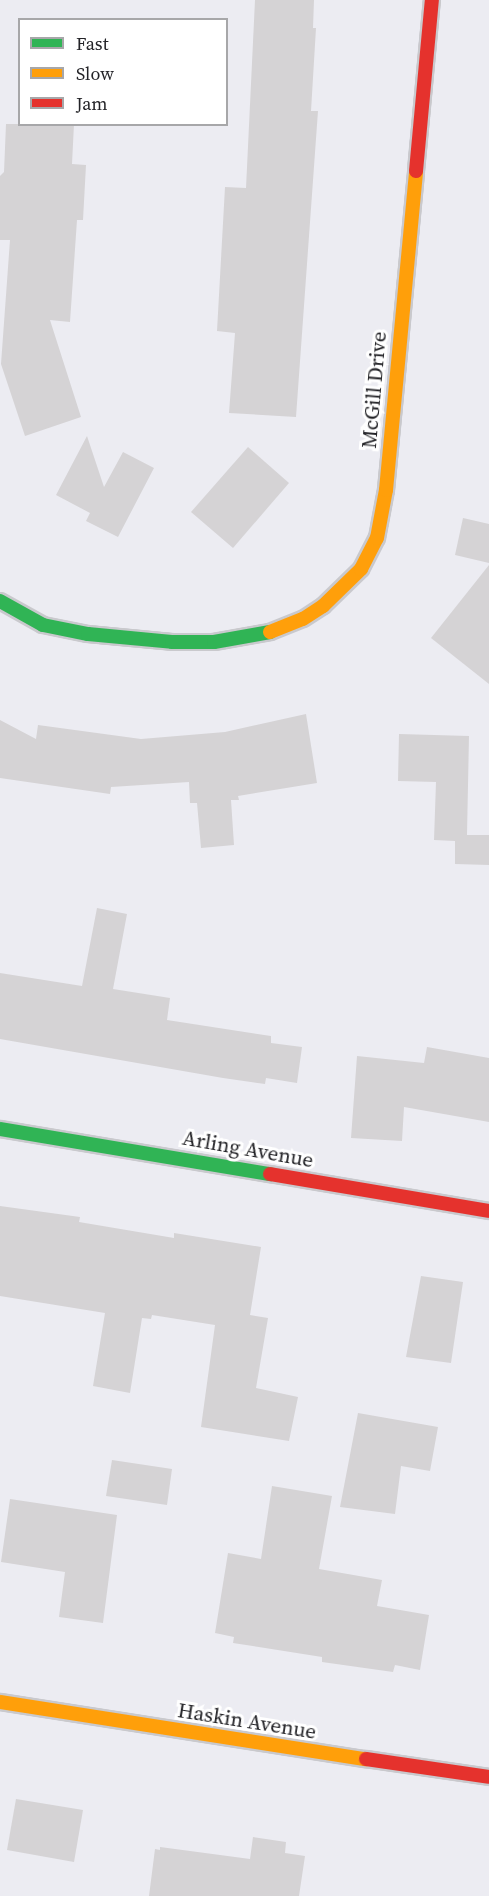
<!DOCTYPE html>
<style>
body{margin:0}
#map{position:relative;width:489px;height:1896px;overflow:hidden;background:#ececf2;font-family:"Source Serif 4",serif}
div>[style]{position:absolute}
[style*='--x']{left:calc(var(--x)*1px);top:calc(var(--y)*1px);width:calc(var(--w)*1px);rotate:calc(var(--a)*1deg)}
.building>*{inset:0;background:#d5d3d5}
.roads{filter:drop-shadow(2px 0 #c9c9cd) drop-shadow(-2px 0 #c9c9cd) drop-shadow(0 2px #c9c9cd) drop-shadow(0 -2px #c9c9cd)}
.fast>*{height:14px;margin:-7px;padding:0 7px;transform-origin:7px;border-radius:7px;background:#30b455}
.slow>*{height:14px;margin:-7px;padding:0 7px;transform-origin:7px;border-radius:7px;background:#ff9f0a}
.jam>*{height:14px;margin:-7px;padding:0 7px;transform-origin:7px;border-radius:7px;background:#e5322d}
span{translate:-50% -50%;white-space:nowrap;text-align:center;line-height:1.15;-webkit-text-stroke:6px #fff;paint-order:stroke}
.street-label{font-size:21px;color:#232327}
.legend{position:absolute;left:18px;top:18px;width:210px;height:108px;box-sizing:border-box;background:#fff;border:2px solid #a7a7a9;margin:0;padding:8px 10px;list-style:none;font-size:18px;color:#232327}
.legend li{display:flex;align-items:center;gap:12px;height:30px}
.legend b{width:30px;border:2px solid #a7a7a9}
</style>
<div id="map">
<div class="building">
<div style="clip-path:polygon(255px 0,314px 0,313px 28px,316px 28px,311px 111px,318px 111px,296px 417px,229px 413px,235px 333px,217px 331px,225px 187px,246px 188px)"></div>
<div style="clip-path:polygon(6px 124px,74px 124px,72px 164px,86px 165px,83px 220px,77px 220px,70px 322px,50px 320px,81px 417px,25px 436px,1px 364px,10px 240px,0 240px,0 176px,4px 172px)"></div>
<div style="clip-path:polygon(87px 436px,104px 487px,123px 452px,154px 468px,118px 537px,86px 521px,90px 513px,56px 495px)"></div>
<div style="clip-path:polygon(248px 447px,289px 483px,233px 548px,191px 512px)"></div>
<div style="clip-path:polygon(463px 518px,489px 524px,489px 563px,455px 555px)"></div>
<div style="clip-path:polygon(489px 565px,489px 684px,431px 638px)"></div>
<div style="clip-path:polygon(306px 714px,317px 783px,238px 796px,239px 800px,231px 800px,234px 845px,201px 848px,197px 803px,190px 803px,189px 782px,111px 787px,110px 794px,0 778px,0 720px,36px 739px,38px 725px,141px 739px,225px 732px)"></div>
<div style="clip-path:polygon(399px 734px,469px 736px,467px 835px,489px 835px,489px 865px,455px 864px,455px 841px,434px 840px,436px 782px,398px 781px)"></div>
<div style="clip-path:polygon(97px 908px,127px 914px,113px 989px,170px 998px,167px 1020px,271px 1036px,271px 1043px,302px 1047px,297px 1083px,266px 1078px,265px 1084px,223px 1078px,0 1039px,0 973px,82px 986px)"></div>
<div style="clip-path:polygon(427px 1047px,489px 1058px,489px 1122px,404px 1107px,402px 1141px,351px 1138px,357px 1056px,424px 1063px)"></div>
<div style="clip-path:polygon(0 1206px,80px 1217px,79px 1222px,174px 1238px,174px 1233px,261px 1247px,250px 1315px,268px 1318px,256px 1388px,298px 1397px,289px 1441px,201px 1427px,215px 1325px,152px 1315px,151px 1319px,142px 1318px,130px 1393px,93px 1386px,105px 1313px,0 1296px)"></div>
<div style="clip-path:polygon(421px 1276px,463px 1282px,451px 1363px,406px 1357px)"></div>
<div style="clip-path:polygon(358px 1413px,438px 1427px,430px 1471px,401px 1466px,395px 1514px,340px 1507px)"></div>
<div style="clip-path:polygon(112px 1460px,172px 1469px,167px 1505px,106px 1496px)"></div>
<div style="clip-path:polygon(272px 1486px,332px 1496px,319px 1569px,382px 1580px,377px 1606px,429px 1615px,420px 1670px,395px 1665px,393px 1672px,322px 1662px,322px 1657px,233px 1643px,234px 1637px,215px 1633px,228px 1553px,261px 1559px)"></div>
<div style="clip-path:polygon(10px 1499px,117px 1515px,103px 1623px,59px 1617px,65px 1572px,1px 1562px)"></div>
<div style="clip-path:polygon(16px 1799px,83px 1810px,74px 1862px,7px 1850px)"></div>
<div style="clip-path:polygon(253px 1837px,286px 1842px,285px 1853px,305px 1856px,299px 1896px,149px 1896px,155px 1849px,160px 1850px,160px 1847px,250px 1859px)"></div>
</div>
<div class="roads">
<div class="fast">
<div style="--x:0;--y:601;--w:49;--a:29.2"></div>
<div style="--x:43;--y:625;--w:46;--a:11.3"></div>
<div style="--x:88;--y:634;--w:84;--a:5.4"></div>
<div style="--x:172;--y:642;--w:42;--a:0"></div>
<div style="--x:214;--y:642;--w:57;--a:-10.1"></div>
<div style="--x:0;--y:1129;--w:274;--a:9.5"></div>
</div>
<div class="slow">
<div style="--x:270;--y:632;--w:35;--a:-22"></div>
<div style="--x:303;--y:619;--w:24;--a:-33"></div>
<div style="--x:323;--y:606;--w:53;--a:-44.2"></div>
<div style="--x:361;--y:569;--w:35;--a:-63"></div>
<div style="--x:377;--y:538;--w:49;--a:-79.4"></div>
<div style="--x:386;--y:490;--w:320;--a:-84.6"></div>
<div style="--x:0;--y:1702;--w:370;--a:8.9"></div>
</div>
<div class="jam">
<div style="--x:416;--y:171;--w:172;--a:-84.7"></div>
<div style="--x:270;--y:1174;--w:222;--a:9.6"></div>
<div style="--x:366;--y:1759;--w:124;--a:8.3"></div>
</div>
</div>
<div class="street-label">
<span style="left:374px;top:390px;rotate:-85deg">McGill Drive</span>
<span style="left:248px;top:1149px;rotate:10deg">Arling Avenue</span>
<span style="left:247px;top:1721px;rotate:9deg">Haskin Avenue</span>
</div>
<ul class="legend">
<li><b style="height:8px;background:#30b455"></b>Fast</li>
<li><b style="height:8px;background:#ff9f0a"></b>Slow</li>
<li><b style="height:8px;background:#e5322d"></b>Jam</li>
</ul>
</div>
